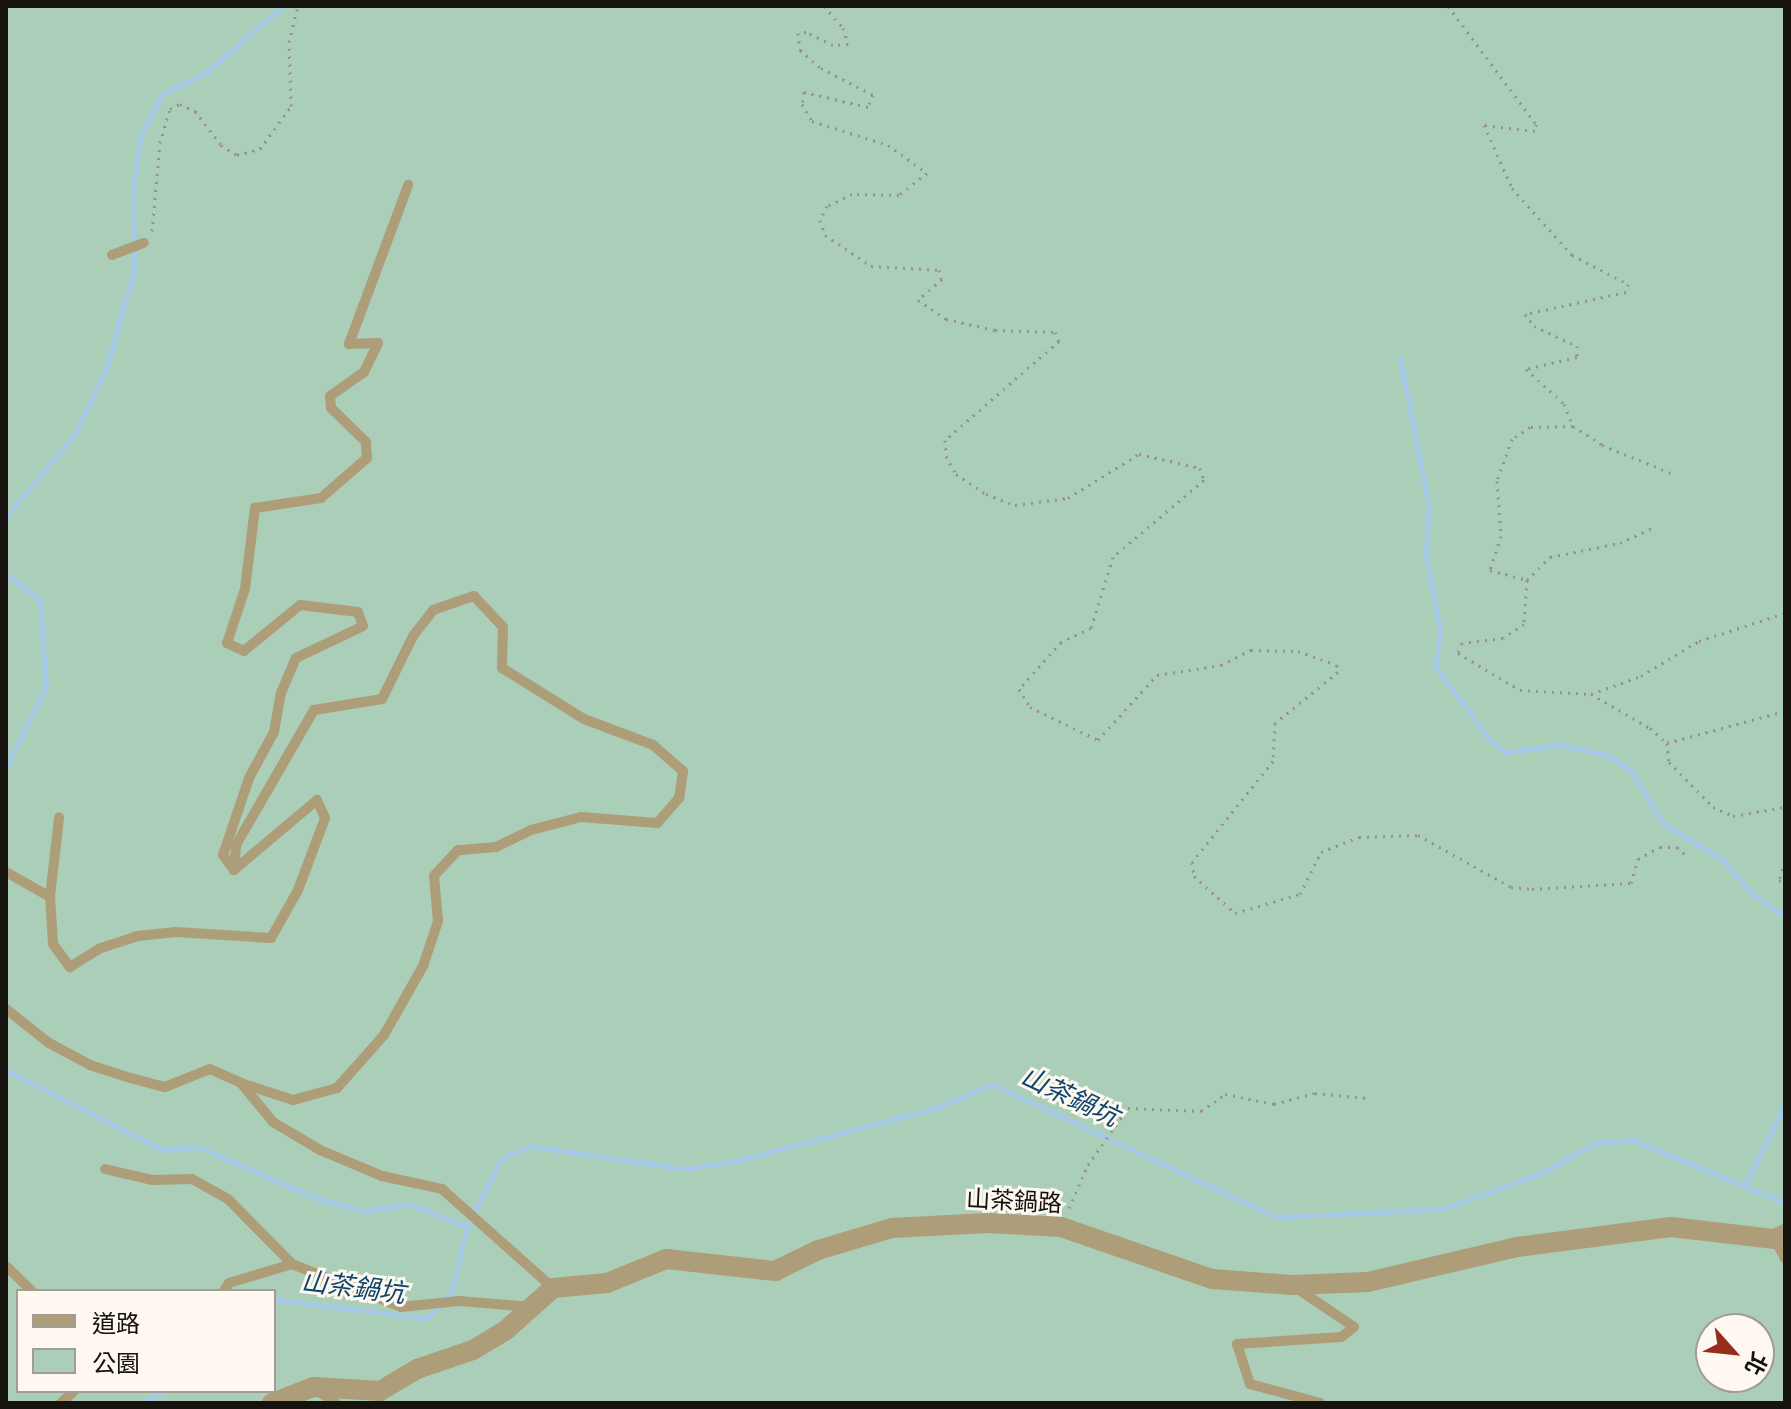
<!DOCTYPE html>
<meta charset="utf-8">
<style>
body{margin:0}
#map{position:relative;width:1791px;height:1409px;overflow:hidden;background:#f3eade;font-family:"Sofia Sans Condensed","Noto Sans TC",sans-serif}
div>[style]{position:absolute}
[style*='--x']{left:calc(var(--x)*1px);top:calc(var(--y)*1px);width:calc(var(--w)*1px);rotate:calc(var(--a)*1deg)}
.green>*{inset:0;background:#aaceb7}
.stream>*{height:5px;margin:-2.5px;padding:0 2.5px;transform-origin:2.5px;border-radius:2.5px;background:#a6c9e8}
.path>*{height:3px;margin-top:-1.5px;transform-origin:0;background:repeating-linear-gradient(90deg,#989189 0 2px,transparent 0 8px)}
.lane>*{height:10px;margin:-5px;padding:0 5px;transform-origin:5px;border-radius:5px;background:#ad9d79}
.street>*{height:20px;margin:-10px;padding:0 10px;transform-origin:10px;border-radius:10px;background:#ad9d79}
span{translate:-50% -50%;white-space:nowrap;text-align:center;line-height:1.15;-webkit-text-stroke:6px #fef8f0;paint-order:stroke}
.street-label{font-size:24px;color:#16120e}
.water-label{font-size:26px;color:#0d456d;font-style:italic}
.frame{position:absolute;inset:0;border:8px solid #16120e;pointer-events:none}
.legend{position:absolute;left:16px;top:1289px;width:260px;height:104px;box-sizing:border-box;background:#fef8f0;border:2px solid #a19c96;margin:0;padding:10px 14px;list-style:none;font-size:24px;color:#16120e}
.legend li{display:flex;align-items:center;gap:16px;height:40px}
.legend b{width:40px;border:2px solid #a19c96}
.north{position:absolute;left:1695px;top:1313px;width:80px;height:80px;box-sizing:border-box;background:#fef8f0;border:2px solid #a19c96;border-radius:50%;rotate:117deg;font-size:22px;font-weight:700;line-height:32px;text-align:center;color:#16120e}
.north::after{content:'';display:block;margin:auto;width:28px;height:36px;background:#972d1b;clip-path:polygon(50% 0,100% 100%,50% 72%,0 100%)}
</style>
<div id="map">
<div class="green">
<div style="clip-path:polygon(evenodd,6px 6px,1785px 6px,1785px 1403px,6px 1403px,6px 6px,18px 1291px,274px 1291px,274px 1391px,18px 1391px,18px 1291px,6px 6px,1711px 1329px,1759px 1329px,1759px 1377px,1711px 1377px,1711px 1329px)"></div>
</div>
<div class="stream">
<div style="--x:1400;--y:358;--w:152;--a:79"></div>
<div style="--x:1429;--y:507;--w:47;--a:93.7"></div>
<div style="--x:1426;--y:554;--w:79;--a:79.8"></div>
<div style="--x:1440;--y:632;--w:34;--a:98"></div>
<div style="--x:1435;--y:666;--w:92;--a:53.4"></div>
<div style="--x:1490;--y:740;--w:19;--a:39"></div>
<div style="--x:1505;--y:752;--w:58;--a:-6.9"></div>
<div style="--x:1563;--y:745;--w:45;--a:12.8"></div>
<div style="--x:1607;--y:755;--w:27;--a:33"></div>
<div style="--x:1630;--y:770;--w:62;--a:58.1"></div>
<div style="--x:1663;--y:823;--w:70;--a:31.7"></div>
<div style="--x:1723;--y:860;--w:46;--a:49.4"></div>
<div style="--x:1753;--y:895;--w:38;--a:33"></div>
<div style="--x:6;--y:517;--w:110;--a:-50.5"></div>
<div style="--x:76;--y:432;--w:73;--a:-64.8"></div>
<div style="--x:107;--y:366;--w:100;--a:-74.3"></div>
<div style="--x:134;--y:270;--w:77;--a:-90.7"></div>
<div style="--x:133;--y:193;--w:56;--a:-82.9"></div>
<div style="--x:140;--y:137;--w:48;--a:-62.9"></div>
<div style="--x:162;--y:94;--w:50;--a:-26.1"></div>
<div style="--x:207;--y:72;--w:100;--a:-41.3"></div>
<div style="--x:6;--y:574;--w:43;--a:37.4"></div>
<div style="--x:40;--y:600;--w:87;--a:86.1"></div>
<div style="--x:46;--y:687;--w:90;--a:116.3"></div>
<div style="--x:6;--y:1070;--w:176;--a:27"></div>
<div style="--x:163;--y:1150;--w:36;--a:-5"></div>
<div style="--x:199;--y:1147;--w:128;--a:23.6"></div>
<div style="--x:316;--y:1198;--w:49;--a:15.5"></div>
<div style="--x:363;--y:1211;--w:49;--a:-8.3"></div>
<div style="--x:411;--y:1204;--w:61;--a:22.3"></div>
<div style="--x:1744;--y:1186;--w:92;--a:-63.4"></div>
<div style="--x:274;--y:1299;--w:154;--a:7.4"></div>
<div style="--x:427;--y:1319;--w:38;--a:-49"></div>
<div style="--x:452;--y:1290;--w:65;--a:-76.6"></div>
<div style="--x:467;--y:1227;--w:76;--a:-63.4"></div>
<div style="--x:501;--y:1159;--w:32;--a:-24"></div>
<div style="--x:530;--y:1146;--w:157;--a:8.4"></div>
<div style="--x:685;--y:1169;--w:56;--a:-9.3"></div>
<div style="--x:740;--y:1160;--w:203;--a:-14.9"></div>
<div style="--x:936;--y:1108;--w:61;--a:-23.2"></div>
<div style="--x:992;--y:1084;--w:314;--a:25.1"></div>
<div style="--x:1276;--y:1217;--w:166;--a:-2.8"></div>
<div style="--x:1442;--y:1209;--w:101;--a:-19.7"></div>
<div style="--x:1537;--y:1175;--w:67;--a:-28.5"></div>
<div style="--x:1596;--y:1143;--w:37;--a:-5"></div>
<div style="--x:1633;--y:1140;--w:165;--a:22.5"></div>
<div style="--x:142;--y:1403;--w:25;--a:-29"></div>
</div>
<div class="path">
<div style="--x:824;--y:6;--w:29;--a:49"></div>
<div style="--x:843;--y:28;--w:17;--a:73"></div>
<div style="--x:848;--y:44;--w:15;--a:176"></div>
<div style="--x:833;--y:45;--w:30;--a:-154"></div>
<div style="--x:806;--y:32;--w:8;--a:173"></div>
<div style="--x:798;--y:33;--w:17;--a:83"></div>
<div style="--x:800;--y:50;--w:28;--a:41"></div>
<div style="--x:821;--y:68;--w:59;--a:27.4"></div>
<div style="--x:873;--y:95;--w:13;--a:113"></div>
<div style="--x:868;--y:107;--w:66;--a:-166.8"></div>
<div style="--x:804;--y:92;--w:12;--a:99"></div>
<div style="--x:802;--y:104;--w:20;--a:60"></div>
<div style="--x:812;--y:121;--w:80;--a:17.5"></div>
<div style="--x:888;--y:145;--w:48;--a:35.7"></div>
<div style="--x:927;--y:173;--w:36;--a:142"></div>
<div style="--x:899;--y:195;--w:47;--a:-178.8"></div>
<div style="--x:852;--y:194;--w:28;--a:154"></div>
<div style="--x:827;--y:206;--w:16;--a:117"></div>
<div style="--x:820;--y:220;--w:16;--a:72"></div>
<div style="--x:825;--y:235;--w:55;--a:34"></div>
<div style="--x:871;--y:266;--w:68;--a:3.4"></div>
<div style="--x:939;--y:270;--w:9;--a:72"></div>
<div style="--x:942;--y:279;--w:32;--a:139"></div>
<div style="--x:918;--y:300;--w:34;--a:34"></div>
<div style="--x:946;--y:319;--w:50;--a:12.7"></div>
<div style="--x:995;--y:330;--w:60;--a:1.9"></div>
<div style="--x:1055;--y:332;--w:10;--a:66"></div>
<div style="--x:1059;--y:341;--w:151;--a:139"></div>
<div style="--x:945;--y:440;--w:16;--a:86"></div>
<div style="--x:946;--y:456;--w:21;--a:61"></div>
<div style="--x:956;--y:474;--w:36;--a:34"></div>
<div style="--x:986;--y:494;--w:31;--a:21"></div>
<div style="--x:1015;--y:505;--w:53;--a:-7.5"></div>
<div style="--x:1068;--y:498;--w:84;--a:-31.8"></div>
<div style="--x:1139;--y:454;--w:63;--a:12.9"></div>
<div style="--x:1200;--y:468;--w:13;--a:72"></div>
<div style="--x:1204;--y:480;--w:119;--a:139.8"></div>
<div style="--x:1113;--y:557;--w:74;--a:107.2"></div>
<div style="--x:1091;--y:628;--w:33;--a:155"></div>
<div style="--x:1061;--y:642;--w:63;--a:131.8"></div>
<div style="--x:1019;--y:689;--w:21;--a:59"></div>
<div style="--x:1030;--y:707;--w:76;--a:25.9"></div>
<div style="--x:1098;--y:740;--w:88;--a:-47.8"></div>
<div style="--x:1157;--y:675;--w:65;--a:-8.9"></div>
<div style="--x:1221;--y:665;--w:34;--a:-27"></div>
<div style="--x:1251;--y:650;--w:47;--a:1.2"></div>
<div style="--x:1298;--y:651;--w:41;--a:19.7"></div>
<div style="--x:1337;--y:665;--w:7;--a:82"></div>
<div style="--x:1338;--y:672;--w:81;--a:141"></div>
<div style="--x:1275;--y:723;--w:38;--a:93"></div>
<div style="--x:1273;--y:761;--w:129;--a:128.7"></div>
<div style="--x:1192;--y:862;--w:14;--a:82"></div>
<div style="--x:1194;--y:876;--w:55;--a:42.1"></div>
<div style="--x:1235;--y:913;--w:68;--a:-16.3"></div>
<div style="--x:1300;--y:894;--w:47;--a:-63.4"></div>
<div style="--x:1321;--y:852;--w:41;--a:-21.5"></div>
<div style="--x:1359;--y:837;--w:59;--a:-1.9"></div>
<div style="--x:1418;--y:835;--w:107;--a:29.2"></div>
<div style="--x:1511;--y:887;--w:21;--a:5"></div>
<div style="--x:1532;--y:889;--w:99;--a:-3.5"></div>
<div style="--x:1631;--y:883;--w:25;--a:-74"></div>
<div style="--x:1638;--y:859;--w:25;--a:-29"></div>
<div style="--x:1660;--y:847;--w:17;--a:0"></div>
<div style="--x:1677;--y:847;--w:16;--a:43"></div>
<div style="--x:1448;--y:6;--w:147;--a:53.3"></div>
<div style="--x:1536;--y:124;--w:7;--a:98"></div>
<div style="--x:1535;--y:131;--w:51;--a:-173.3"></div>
<div style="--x:1484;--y:125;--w:69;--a:66"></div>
<div style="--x:1512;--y:188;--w:90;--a:48.2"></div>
<div style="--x:1572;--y:255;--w:63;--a:27.4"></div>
<div style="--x:1628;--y:284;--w:8;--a:104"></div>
<div style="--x:1626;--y:292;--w:103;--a:167.7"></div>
<div style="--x:1525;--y:314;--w:15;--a:53"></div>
<div style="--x:1534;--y:326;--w:47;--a:24.9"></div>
<div style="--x:1577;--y:346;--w:11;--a:90"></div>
<div style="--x:1577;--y:357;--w:52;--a:166.8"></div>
<div style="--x:1526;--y:369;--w:52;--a:42.6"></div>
<div style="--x:1564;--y:404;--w:24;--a:68"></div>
<div style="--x:1573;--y:426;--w:43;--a:178.7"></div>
<div style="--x:1530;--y:427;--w:22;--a:146"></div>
<div style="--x:1512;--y:439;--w:45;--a:109.7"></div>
<div style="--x:1497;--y:481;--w:55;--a:85.8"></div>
<div style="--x:1501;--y:536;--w:36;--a:108"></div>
<div style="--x:1490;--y:570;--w:38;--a:15"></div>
<div style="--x:1527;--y:580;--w:44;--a:93.9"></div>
<div style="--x:1524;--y:624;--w:25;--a:146"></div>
<div style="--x:1503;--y:638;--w:41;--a:173"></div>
<div style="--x:1462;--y:643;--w:11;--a:112"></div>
<div style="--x:1458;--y:653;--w:72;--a:30.8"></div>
<div style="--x:1520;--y:690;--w:71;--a:3.2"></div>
<div style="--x:1591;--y:694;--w:68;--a:30"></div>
<div style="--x:1650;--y:728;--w:23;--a:41"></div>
<div style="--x:1667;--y:743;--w:19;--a:84"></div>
<div style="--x:1669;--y:762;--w:63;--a:45.6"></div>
<div style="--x:1713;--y:807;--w:22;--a:24"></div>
<div style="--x:1733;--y:816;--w:53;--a:-9.8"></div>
<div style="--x:152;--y:231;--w:88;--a:-84.8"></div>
<div style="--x:160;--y:143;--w:35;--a:-74"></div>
<div style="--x:170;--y:109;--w:11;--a:-27"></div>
<div style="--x:180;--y:104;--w:17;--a:25"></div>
<div style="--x:195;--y:111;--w:43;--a:52.6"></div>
<div style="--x:221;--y:145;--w:19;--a:32"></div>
<div style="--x:237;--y:155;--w:24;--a:-15"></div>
<div style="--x:260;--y:149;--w:53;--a:-54.2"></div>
<div style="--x:291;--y:106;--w:64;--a:-91.8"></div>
<div style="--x:289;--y:42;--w:37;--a:-76"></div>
<div style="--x:1573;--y:426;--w:35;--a:33"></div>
<div style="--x:1602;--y:445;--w:74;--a:22.1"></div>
<div style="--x:1527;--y:580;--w:33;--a:-45"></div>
<div style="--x:1550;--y:557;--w:71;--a:-11.3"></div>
<div style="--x:1620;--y:543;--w:40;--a:-25"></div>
<div style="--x:1591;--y:694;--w:53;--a:-19.8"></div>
<div style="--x:1641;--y:676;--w:68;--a:-31.1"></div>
<div style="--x:1699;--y:641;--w:90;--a:-18"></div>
<div style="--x:1667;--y:743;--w:122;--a:-15.2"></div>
<div style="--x:1785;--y:861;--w:20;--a:108"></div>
<div style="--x:1779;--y:880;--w:7;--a:34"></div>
<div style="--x:1069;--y:1208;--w:47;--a:-66.2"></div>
<div style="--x:1088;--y:1165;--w:70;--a:-54.9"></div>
<div style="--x:1128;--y:1108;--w:73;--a:2.4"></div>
<div style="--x:1201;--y:1111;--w:29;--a:-35"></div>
<div style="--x:1225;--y:1094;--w:50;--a:11.5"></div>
<div style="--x:1274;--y:1104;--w:42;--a:-15"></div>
<div style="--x:1315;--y:1093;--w:52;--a:5.5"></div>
</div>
<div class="lane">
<div style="--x:112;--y:255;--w:34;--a:-21"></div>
<div style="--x:234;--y:870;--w:19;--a:-126"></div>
<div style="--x:223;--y:855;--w:81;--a:-71.3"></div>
<div style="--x:249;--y:778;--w:52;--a:-61.5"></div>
<div style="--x:274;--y:732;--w:40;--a:-80"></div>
<div style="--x:281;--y:693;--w:38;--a:-67"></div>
<div style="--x:296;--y:658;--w:74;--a:-25.5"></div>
<div style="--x:363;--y:626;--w:15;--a:-110"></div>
<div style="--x:358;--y:612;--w:58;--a:-173.1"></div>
<div style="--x:300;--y:605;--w:72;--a:140.6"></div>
<div style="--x:244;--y:651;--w:19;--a:-155"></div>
<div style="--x:227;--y:643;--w:57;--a:-71.6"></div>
<div style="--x:245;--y:589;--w:82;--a:-83"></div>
<div style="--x:255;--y:508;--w:67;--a:-8.6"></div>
<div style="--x:321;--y:498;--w:61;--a:-41"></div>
<div style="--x:367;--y:458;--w:16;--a:-94"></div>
<div style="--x:366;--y:442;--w:49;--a:-135.8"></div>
<div style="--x:331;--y:408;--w:12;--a:-95"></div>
<div style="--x:330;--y:396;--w:42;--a:-35.2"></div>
<div style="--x:364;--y:372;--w:32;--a:-64"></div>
<div style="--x:378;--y:343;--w:29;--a:178"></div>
<div style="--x:349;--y:344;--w:170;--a:-69.6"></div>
<div style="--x:6;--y:872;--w:51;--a:29.6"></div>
<div style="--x:50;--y:897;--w:47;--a:86.3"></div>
<div style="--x:53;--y:944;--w:29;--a:54"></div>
<div style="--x:70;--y:967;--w:36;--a:-32"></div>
<div style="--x:101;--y:948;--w:38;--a:-18"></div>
<div style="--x:137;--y:936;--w:39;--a:-6"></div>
<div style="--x:176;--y:932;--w:95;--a:3.6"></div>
<div style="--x:271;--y:938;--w:55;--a:-60.6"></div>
<div style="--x:298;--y:890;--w:77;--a:-69.4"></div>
<div style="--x:325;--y:818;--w:20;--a:-114"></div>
<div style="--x:317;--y:800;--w:109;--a:139.9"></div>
<div style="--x:234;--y:870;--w:25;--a:-85"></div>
<div style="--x:236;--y:845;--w:156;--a:-60"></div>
<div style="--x:314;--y:710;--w:69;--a:-9.2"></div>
<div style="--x:382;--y:699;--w:70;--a:-63.8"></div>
<div style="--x:413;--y:636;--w:33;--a:-52"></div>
<div style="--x:433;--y:610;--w:43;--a:-18.9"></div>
<div style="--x:474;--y:596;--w:42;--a:46.9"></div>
<div style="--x:503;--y:627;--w:41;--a:91.4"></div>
<div style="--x:502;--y:668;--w:97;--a:31.9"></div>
<div style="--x:584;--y:719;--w:74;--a:20.6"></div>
<div style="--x:653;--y:745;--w:40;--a:41"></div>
<div style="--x:683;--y:771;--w:27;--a:98"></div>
<div style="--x:679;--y:798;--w:33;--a:131"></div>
<div style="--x:657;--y:823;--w:76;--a:-175.5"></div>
<div style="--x:581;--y:817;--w:52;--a:165.4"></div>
<div style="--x:531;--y:830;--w:39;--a:154"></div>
<div style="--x:496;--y:847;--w:38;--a:175"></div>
<div style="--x:458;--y:850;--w:35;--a:133"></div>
<div style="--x:434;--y:876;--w:45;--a:84.9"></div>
<div style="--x:438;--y:921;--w:47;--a:108.4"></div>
<div style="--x:423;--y:966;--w:79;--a:119.5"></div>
<div style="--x:384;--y:1035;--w:71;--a:131.6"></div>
<div style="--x:337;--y:1088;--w:46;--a:164.7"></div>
<div style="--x:293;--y:1100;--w:55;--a:-161.9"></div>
<div style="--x:50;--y:897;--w:80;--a:-83.5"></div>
<div style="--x:6;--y:1009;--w:55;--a:38.3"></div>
<div style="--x:49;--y:1043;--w:47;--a:28.2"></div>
<div style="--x:90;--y:1065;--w:39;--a:18"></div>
<div style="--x:127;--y:1077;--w:39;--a:15"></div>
<div style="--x:165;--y:1087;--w:48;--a:-21.8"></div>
<div style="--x:210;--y:1069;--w:34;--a:24"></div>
<div style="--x:241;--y:1083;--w:50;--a:50.6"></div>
<div style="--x:273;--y:1122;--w:55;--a:30.8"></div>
<div style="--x:320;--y:1150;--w:67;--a:22.8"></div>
<div style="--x:382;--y:1176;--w:61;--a:12.2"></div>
<div style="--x:442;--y:1189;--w:149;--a:41.7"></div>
<div style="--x:105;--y:1169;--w:48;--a:13.2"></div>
<div style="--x:152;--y:1180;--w:40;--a:-1.4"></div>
<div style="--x:192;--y:1179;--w:41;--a:29.1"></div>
<div style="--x:228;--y:1199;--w:91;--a:45.4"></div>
<div style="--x:292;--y:1264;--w:117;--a:21.5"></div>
<div style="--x:401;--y:1307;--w:58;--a:-5.9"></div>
<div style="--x:459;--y:1301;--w:71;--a:4.8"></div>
<div style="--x:1775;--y:1239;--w:22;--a:63"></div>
<div style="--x:6;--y:1266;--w:36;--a:44"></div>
<div style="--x:1295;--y:1287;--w:71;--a:34.1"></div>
<div style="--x:1354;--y:1327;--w:16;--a:142"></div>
<div style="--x:1341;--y:1337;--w:104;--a:176.1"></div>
<div style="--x:1237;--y:1344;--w:42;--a:72"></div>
<div style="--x:1250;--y:1384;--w:73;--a:15.2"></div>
<div style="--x:224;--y:1291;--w:9;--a:-58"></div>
<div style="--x:229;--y:1283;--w:66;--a:-16.8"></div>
<div style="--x:318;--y:1391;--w:22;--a:34"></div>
<div style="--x:61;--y:1403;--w:18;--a:-43"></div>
</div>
<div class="street">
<div style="--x:272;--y:1403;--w:44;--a:-21.3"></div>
<div style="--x:313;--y:1387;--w:67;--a:3.4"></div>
<div style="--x:380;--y:1391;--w:43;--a:-30.7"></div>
<div style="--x:417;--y:1369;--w:59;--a:-18.7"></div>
<div style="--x:473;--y:1350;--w:39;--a:-31"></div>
<div style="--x:506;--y:1330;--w:63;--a:-41.8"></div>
<div style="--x:553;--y:1288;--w:54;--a:-5.3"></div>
<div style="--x:607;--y:1283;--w:64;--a:-22.1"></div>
<div style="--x:666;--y:1259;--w:110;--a:6.3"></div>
<div style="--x:775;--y:1271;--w:48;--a:-26"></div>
<div style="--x:818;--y:1250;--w:77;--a:-16.6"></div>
<div style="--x:892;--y:1228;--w:96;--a:-3"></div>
<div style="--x:988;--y:1223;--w:73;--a:3.1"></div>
<div style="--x:1061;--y:1227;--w:160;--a:19"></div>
<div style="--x:1212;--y:1279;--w:81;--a:4.2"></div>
<div style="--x:1293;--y:1285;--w:75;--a:-2.3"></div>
<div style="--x:1368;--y:1282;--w:153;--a:-13.2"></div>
<div style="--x:1517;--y:1247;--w:155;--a:-7.4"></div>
<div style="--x:1671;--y:1227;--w:105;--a:6.6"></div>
<div style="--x:1775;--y:1239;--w:11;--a:-27"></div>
</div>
<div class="street-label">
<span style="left:1014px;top:1202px;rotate:3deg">山茶鍋路</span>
</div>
<div class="water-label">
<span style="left:1069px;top:1098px;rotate:25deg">山茶鍋坑</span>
<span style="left:353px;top:1289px;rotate:7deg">山茶鍋坑</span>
</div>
<div class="frame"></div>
<ul class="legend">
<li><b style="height:10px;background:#ad9d79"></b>道路</li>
<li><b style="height:22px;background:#aaceb7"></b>公園</li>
</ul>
<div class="north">北</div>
</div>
